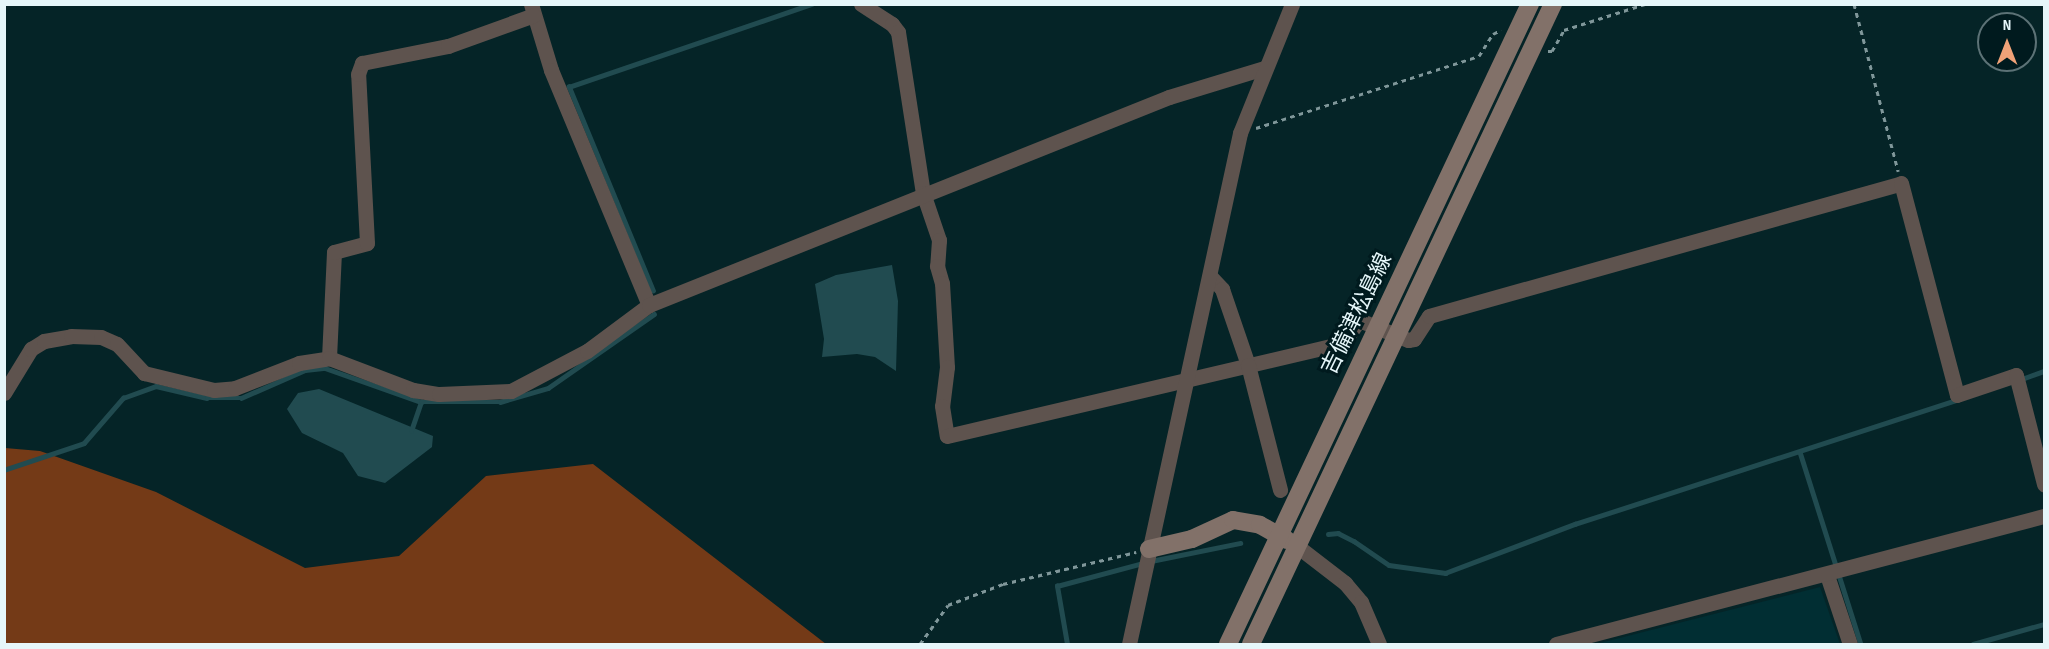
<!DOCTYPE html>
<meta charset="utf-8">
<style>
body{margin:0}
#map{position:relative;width:2049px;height:649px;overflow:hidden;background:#052427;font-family:"Sofia Sans Condensed","Noto Sans JP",sans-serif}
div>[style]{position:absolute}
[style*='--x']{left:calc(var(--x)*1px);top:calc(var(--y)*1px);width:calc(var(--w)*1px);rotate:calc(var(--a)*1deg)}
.built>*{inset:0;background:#012e33}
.forest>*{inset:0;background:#743a17}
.water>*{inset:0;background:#214b50}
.stream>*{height:4.5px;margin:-2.25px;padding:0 2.25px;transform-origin:2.25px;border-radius:2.25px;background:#214b50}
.path>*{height:3px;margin-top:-1.5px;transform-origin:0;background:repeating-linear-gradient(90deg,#80979a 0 4.5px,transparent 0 9px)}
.street>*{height:15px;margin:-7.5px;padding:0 7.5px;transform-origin:7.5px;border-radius:7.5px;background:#5e534e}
.secondary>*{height:18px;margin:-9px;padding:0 9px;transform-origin:9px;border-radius:9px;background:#827169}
span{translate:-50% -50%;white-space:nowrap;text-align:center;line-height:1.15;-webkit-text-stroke:6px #001a1e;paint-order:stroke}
.street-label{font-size:22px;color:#e6f7fa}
.frame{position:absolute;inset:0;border:6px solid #e6f7fa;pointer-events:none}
.north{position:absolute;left:1977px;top:12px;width:60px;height:60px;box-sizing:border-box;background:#001a1e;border:2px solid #5c7276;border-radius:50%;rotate:0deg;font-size:16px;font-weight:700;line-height:24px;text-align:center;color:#e6f7fa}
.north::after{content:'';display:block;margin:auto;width:21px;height:27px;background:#f0a278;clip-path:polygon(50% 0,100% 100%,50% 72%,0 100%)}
</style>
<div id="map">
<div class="built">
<div style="clip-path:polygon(1820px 587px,1840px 644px,1596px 644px)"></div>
</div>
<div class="forest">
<div style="clip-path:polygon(5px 448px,40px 451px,156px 492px,305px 568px,399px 556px,486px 476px,593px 464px,826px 644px,5px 644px)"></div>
</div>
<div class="water">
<div style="clip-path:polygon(892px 265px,898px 301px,896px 371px,875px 357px,857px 354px,822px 357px,824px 339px,815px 284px,836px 275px)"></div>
<div style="clip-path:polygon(319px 389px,433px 436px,432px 447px,385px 483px,358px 476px,343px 453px,302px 433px,287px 409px,298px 393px)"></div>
</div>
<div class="stream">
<div style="--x:653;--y:291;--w:221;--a:-112.4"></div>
<div style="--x:569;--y:87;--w:256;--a:-18.9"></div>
<div style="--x:2019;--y:380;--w:27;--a:-20"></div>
<div style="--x:411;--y:431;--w:31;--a:-71"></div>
<div style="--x:1800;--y:452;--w:201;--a:72.4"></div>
<div style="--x:4;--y:470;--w:84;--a:-18.6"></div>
<div style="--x:84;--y:443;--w:60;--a:-49.1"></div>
<div style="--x:123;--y:398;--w:35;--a:-20"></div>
<div style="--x:156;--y:386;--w:52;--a:13.2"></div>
<div style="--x:207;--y:398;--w:34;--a:0"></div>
<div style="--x:241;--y:398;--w:70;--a:-23.6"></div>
<div style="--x:305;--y:370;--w:20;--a:-6"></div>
<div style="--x:325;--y:368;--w:102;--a:19.5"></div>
<div style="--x:421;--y:402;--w:79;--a:0"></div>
<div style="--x:500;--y:402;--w:50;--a:-16.3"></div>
<div style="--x:548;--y:388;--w:129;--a:-34.9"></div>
<div style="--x:1328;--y:534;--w:10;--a:-6"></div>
<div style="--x:1338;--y:533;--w:18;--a:27"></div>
<div style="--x:1354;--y:541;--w:42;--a:34.4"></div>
<div style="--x:1389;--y:565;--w:57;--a:8.1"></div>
<div style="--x:1445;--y:573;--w:139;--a:-20.7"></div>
<div style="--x:1575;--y:524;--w:404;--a:-18"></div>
<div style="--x:1151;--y:561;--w:91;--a:-11.4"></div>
<div style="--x:1067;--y:644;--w:59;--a:-99.8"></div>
<div style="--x:1057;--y:586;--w:89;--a:-15"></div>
<div style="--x:1973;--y:644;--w:74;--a:-15.7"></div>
</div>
<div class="path">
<div style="--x:1854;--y:4;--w:173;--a:75.2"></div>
<div style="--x:1548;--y:51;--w:4;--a:0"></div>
<div style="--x:1552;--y:51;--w:24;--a:-60"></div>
<div style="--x:1564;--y:30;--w:85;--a:-17.8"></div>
<div style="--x:1256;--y:128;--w:234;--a:-17.9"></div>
<div style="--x:1479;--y:56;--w:26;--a:-58"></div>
<div style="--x:1493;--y:34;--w:9;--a:-27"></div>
<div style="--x:920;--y:644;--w:48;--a:-54.3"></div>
<div style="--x:948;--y:605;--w:59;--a:-20.9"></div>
<div style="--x:1003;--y:584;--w:137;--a:-13.5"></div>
</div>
<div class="street">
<div style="--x:531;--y:4;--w:69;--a:73.1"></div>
<div style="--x:551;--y:70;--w:255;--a:67.4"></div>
<div style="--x:861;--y:4;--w:37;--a:33"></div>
<div style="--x:892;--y:24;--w:10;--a:53"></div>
<div style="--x:898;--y:32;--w:163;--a:81.2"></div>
<div style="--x:923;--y:193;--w:50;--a:71.2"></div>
<div style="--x:939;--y:240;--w:26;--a:94"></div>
<div style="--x:937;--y:266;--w:18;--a:74"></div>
<div style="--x:942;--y:283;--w:84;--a:86.6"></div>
<div style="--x:947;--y:367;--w:39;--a:97"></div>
<div style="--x:942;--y:406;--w:30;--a:81"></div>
<div style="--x:947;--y:436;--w:407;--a:-13.2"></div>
<div style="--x:1343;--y:343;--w:28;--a:-55"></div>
<div style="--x:1359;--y:320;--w:53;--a:22.2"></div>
<div style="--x:1408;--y:340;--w:6;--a:-9"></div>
<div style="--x:1414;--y:339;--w:27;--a:-57"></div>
<div style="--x:1429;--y:316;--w:490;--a:-15.7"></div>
<div style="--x:1901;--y:183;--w:219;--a:75.2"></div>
<div style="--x:1957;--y:395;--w:62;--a:-18.7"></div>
<div style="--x:2016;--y:375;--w:113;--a:75.6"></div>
<div style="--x:1210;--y:276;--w:18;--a:47"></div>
<div style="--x:1222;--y:289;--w:80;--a:71.1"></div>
<div style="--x:1248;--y:365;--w:129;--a:75.6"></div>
<div style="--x:329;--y:358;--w:106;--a:-87.3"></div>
<div style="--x:334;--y:252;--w:34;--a:-15"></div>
<div style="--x:367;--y:243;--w:169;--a:-93"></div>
<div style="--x:358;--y:74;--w:12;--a:-70"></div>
<div style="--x:362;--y:63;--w:88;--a:-11.2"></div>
<div style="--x:448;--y:46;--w:91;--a:-19.8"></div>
<div style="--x:4;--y:393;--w:52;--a:-58.5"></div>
<div style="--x:31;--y:349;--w:15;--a:-32"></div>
<div style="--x:44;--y:341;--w:27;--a:-10"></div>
<div style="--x:71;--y:336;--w:30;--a:2"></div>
<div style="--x:101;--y:337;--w:17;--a:24"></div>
<div style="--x:117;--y:344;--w:40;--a:47"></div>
<div style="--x:144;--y:373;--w:72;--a:13.7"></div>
<div style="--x:214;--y:390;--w:21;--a:-5"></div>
<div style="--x:235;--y:388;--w:69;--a:-21.3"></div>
<div style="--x:299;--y:363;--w:30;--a:-9"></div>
<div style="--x:329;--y:358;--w:90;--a:20.9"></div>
<div style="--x:413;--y:390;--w:26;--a:9"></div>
<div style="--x:439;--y:394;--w:72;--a:-2.4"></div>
<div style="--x:511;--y:391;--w:86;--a:-27.8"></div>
<div style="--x:587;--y:351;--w:77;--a:-36.6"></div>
<div style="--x:649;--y:305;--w:560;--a:-21.8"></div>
<div style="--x:1169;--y:97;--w:99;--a:-17"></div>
<div style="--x:1297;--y:546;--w:61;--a:37.6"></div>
<div style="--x:1345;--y:583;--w:25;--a:50"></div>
<div style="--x:1361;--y:602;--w:46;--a:66.8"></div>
<div style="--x:1827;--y:575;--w:73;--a:71.6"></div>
<div style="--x:1129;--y:644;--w:523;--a:-77.74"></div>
<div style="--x:1240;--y:133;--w:139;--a:-68"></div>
<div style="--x:1556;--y:644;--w:505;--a:-14.7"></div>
</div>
<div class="secondary">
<div style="--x:1149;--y:549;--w:44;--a:-13.1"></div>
<div style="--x:1192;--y:539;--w:45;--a:-24.9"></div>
<div style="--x:1233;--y:520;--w:27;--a:10"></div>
<div style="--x:1260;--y:525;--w:31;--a:29"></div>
<div style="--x:1228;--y:644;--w:708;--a:-64.74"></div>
<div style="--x:1251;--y:644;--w:708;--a:-64.74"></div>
</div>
<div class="street-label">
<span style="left:1357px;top:314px;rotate:-64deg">吉備津松島線</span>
</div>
<div class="frame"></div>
<div class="north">N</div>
</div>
